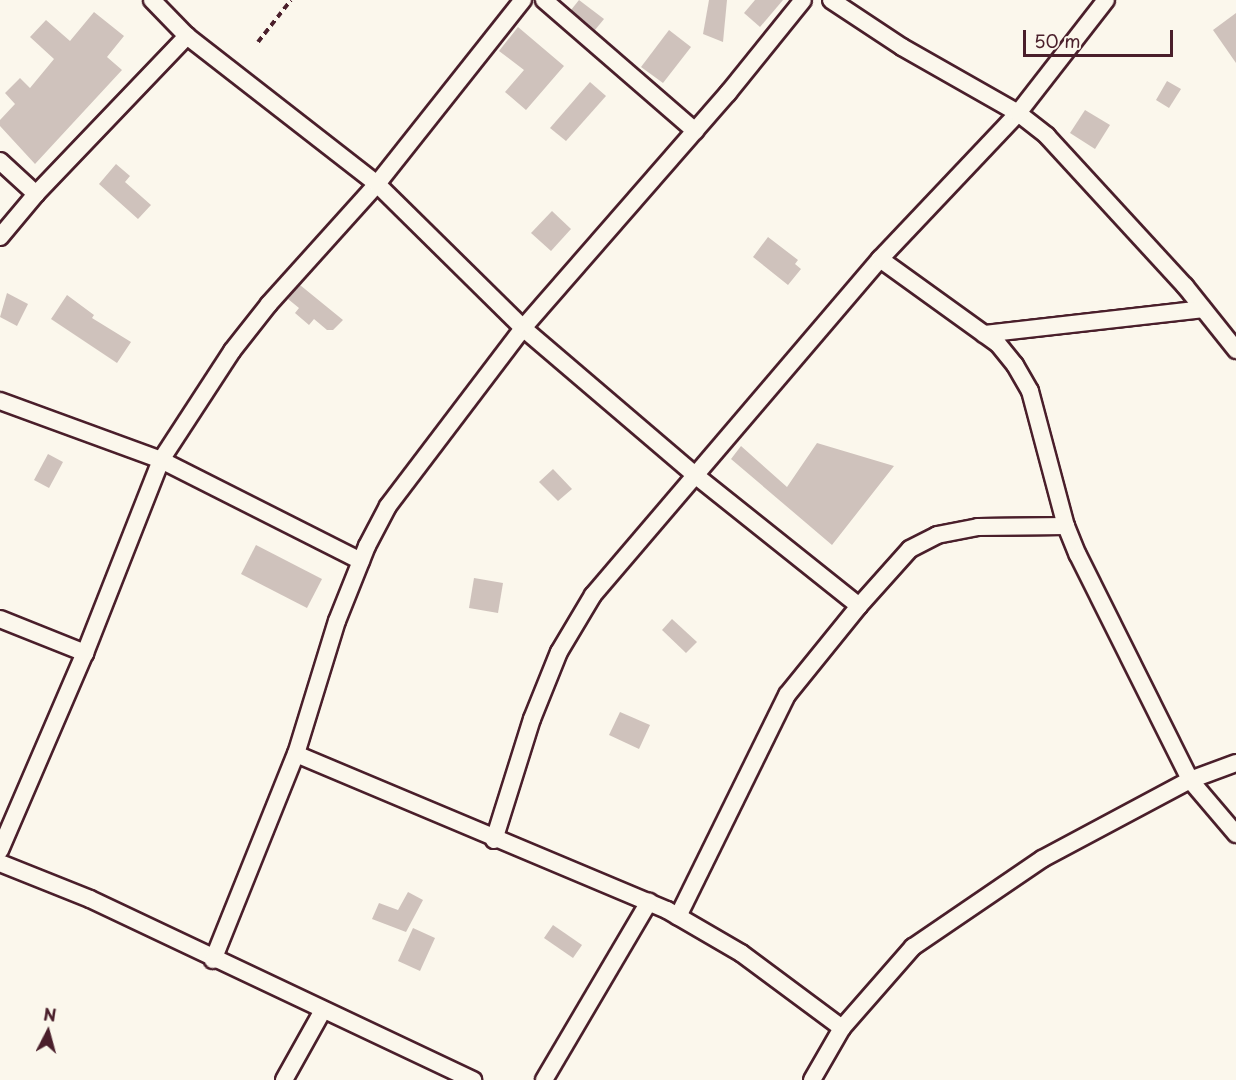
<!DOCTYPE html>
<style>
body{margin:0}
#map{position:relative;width:1236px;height:1080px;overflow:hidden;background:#fbf7ec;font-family:"Playpen Sans",sans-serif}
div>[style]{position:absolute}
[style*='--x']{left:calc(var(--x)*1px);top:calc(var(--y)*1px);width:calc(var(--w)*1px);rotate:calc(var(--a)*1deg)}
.building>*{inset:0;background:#cfc2bc}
.path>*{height:4px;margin-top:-2px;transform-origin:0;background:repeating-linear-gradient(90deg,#4a1f2b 0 6px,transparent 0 10.5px)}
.roads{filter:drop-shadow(2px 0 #4a1f2b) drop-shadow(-2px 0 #4a1f2b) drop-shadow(0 2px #4a1f2b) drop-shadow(0 -2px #4a1f2b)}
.street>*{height:16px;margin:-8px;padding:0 8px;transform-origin:8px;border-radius:8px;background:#fbf7ec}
span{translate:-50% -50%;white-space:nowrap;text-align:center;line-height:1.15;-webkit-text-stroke:6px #fbf7ec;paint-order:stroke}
.north{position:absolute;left:18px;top:1002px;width:60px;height:60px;-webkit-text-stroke:4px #fbf7ec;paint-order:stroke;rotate:6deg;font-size:16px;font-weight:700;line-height:24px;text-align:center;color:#4a1f2b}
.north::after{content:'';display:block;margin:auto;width:21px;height:27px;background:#4a1f2b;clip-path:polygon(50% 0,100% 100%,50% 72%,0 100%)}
.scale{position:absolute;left:1023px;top:30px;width:150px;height:27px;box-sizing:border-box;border:3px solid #4a1f2b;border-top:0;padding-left:8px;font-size:18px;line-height:21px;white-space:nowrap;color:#4a1f2b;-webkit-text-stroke:4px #fbf7ec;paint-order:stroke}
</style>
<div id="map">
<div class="building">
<div style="clip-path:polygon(579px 0,604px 19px,595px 30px,571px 10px)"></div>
<div style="clip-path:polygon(709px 0,727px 0,723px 42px,703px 34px)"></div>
<div style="clip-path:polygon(755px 0,783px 0,760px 27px,744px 13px)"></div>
<div style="clip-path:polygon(94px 12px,124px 36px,107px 57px,122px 70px,35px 164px,0 126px,0 120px,15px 104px,5px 93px,20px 78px,30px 88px,54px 59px,30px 37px,46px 20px,70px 41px)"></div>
<div style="clip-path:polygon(1236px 13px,1236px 63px,1213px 30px)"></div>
<div style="clip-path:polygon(518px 27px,564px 66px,526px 110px,505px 92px,524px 70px,499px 51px)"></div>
<div style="clip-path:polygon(669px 30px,691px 47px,663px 83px,641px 67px)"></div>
<div style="clip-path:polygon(1167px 81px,1181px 89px,1169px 108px,1156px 100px)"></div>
<div style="clip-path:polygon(590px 82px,606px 96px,566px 141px,550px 128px)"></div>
<div style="clip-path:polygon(1085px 110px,1110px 125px,1095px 149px,1070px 133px)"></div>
<div style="clip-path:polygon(116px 164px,130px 176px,125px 182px,151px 205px,138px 219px,99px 184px)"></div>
<div style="clip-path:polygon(552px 211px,571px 229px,551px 251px,531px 233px)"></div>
<div style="clip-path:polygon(768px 237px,798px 260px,795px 264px,801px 269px,788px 285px,753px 257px)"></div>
<div style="clip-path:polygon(300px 285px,343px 320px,333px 330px,327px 330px,314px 319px,309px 325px,295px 313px,299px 308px,288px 299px)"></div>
<div style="clip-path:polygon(7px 293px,28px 304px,17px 326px,0 317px)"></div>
<div style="clip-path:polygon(67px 295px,94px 315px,92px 318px,131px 342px,117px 363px,51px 319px)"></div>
<div style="clip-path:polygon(817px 443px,894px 466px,832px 545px,731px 459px,741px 446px,787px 487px)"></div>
<div style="clip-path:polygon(48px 454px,63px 462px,49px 488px,34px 480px)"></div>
<div style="clip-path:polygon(553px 469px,572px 489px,558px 501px,539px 482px)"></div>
<div style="clip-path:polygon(256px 545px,322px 579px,307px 608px,241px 574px)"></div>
<div style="clip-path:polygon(474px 578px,503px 583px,498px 613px,469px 608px)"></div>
<div style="clip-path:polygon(672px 619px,697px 642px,686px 653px,662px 630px)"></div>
<div style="clip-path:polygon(620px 712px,650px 725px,639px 749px,609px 735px)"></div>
<div style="clip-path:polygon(408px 892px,423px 900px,406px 932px,372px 919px,379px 903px,398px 910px)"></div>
<div style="clip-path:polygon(553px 925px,582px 945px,573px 958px,544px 938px)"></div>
<div style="clip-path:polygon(413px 928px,435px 938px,420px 971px,398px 961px)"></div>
</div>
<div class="path">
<div style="--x:258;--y:42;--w:53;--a:-51.8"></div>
</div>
<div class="roads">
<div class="street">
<div style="--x:152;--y:0;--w:50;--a:45.8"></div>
<div style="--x:187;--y:36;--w:241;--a:37.9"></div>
<div style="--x:377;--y:184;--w:205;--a:44.6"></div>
<div style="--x:523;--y:328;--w:226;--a:40.5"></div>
<div style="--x:695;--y:475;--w:210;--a:38.6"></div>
<div style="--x:859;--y:606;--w:114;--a:129"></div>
<div style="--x:787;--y:695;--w:247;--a:116.2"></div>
<div style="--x:544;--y:0;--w:200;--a:40.9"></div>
<div style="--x:831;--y:0;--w:85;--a:33.5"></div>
<div style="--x:902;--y:47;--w:133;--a:29.6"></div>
<div style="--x:1018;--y:113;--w:37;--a:38"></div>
<div style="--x:1047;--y:136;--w:204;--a:47.4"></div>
<div style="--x:1185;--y:286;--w:82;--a:51.4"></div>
<div style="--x:0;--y:161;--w:49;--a:42.5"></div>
<div style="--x:0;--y:237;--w:56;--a:-50.1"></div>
<div style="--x:36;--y:194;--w:219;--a:-46.3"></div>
<div style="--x:880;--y:259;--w:145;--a:35.8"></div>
<div style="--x:998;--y:344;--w:27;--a:51"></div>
<div style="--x:1015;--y:365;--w:30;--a:60"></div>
<div style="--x:1030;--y:391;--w:140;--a:75.1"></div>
<div style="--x:1066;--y:526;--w:31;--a:68"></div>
<div style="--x:1078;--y:555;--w:251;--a:63.5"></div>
<div style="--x:1190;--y:780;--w:71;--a:49.6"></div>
<div style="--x:984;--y:334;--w:220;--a:-6.5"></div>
<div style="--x:0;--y:401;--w:171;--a:20.1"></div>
<div style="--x:161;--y:460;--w:224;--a:26.8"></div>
<div style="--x:859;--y:606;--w:76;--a:-48.2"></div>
<div style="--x:910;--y:549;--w:30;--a:-27"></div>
<div style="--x:937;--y:535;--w:42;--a:-11"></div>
<div style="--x:978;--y:527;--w:88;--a:-0.7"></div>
<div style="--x:0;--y:619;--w:92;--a:21.8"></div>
<div style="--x:296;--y:754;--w:402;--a:22.8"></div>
<div style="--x:667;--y:910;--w:86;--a:30.2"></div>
<div style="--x:741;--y:953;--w:126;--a:36.6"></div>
<div style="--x:494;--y:840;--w:127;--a:-72.6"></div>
<div style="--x:532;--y:719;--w:72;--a:-68.1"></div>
<div style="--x:559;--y:652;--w:66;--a:-59.2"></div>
<div style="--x:593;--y:595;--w:442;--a:-49.5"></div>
<div style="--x:880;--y:259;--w:201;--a:-46.6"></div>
<div style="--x:1018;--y:113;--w:143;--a:-52.1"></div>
<div style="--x:0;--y:850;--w:215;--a:-66.7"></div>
<div style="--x:85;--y:653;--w:207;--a:-68.5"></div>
<div style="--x:161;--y:460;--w:130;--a:-56.9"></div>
<div style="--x:232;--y:351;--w:60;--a:-51.8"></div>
<div style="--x:269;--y:304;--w:161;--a:-48"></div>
<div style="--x:377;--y:184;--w:235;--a:-51.6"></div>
<div style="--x:0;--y:863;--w:97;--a:21.8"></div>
<div style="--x:90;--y:899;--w:424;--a:25.3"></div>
<div style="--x:213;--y:960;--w:222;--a:-68.1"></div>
<div style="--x:296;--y:754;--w:139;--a:-72.9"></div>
<div style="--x:337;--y:621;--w:81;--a:-68.2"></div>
<div style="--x:367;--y:546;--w:45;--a:-62.3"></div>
<div style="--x:388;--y:506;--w:223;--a:-52.8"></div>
<div style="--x:523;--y:328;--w:312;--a:-48.9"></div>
<div style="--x:728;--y:93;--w:119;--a:-51.1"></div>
<div style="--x:284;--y:1080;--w:78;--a:-60.8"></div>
<div style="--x:544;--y:1080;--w:207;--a:-59.5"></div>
<div style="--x:812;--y:1080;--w:60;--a:-60"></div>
<div style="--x:842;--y:1028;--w:108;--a:-48.8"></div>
<div style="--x:913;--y:947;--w:156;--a:-34.3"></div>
<div style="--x:1042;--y:859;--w:168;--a:-28.1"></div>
<div style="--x:1190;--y:780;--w:49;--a:-20.3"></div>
</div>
</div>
<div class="north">N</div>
<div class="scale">50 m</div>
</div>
